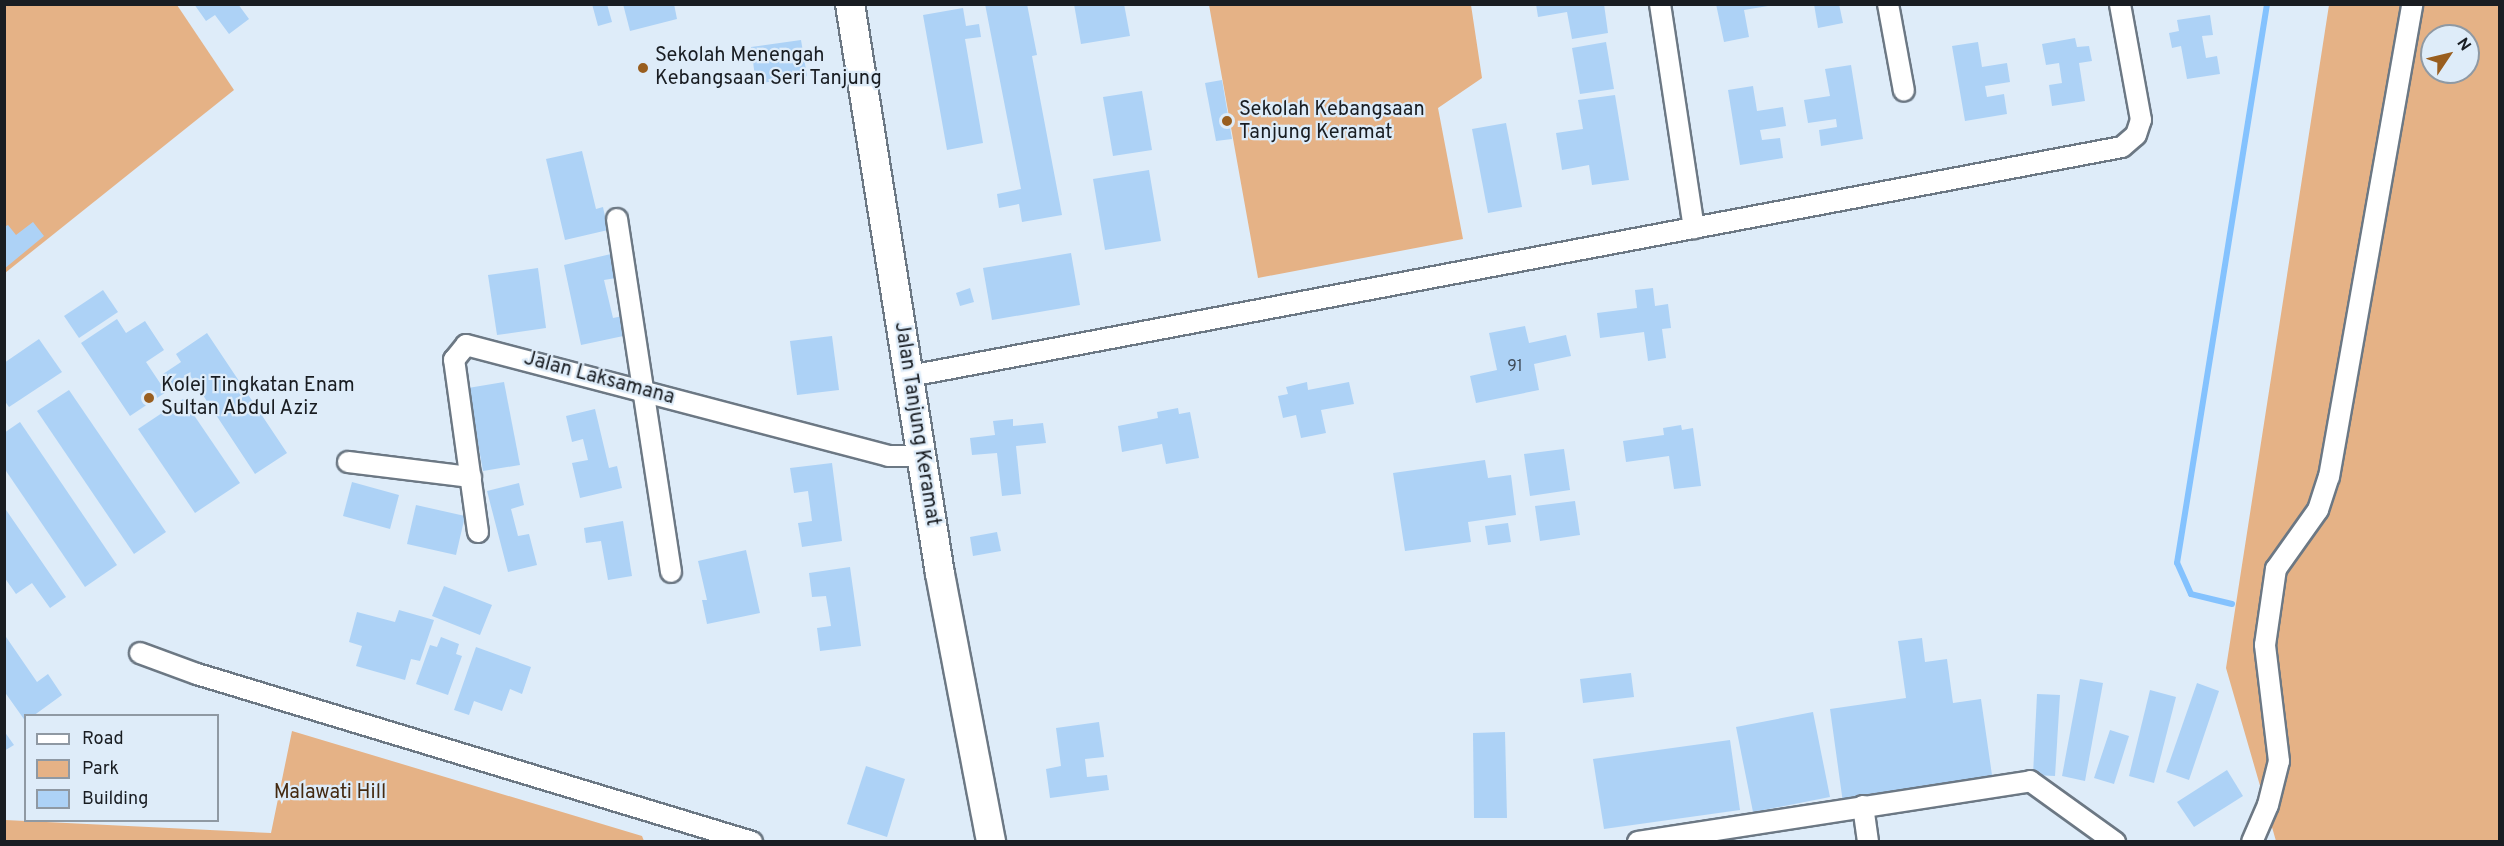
<!DOCTYPE html>
<style>
body{margin:0}
#map{position:relative;width:2504px;height:846px;overflow:hidden;background:#deecf9;font-family:Overpass,sans-serif}
div>[style]{position:absolute}
[style*='--x']{left:calc(var(--x)*1px);top:calc(var(--y)*1px);width:calc(var(--w)*1px);rotate:calc(var(--a)*1deg)}
.green>*{inset:0;background:#e5b286}
.stream>*{height:6px;margin:-3px;padding:0 3px;transform-origin:3px;border-radius:3px;background:#84c2fe}
.building>*{inset:0;background:#add2f6}
.roads{filter:drop-shadow(2px 0 #6c7884) drop-shadow(-2px 0 #6c7884) drop-shadow(0 2px #6c7884) drop-shadow(0 -2px #6c7884)}
.street>*{height:20px;margin:-10px;padding:0 10px;transform-origin:10px;border-radius:10px;background:#fff}
.secondary>*{height:28px;margin:-14px;padding:0 14px;transform-origin:14px;border-radius:14px;background:#fff}
.dots>*{width:16px;height:16px;translate:-50% -50%;box-sizing:border-box;border:3px solid #deecf9;border-radius:50%}
span{translate:-50% -50%;white-space:nowrap;text-align:center;line-height:1.15;-webkit-text-stroke:4.5px #deecf9;paint-order:stroke}
.number-label{font-size:16px;color:#3e4a57}
.number-label span{-webkit-text-stroke-width:0}
.poi-label{font-size:20px;color:#191d22}
.left{translate:0 -50%;text-align:left}
.street-label{font-size:20px;color:#191d22}
.park-label{font-size:20px;color:#442a11}
.frame{position:absolute;inset:0;border:6px solid #191d22;pointer-events:none}
.legend{position:absolute;left:24px;top:714px;width:195px;height:108px;box-sizing:border-box;background:#deecf9;border:2px solid #8f99a3;margin:0;padding:8px 10px;list-style:none;font-size:18px;color:#191d22}
.legend li{display:flex;align-items:center;gap:12px;height:30px}
.legend b{width:30px;border:2px solid #8f99a3}
.north{position:absolute;left:2420px;top:24px;width:60px;height:60px;box-sizing:border-box;background:#deecf9;border:2px solid #8f99a3;border-radius:50%;rotate:55deg;font-size:16px;font-weight:700;line-height:24px;text-align:center;color:#191d22}
.north::after{content:'';display:block;margin:auto;width:21px;height:27px;background:#995e1f;clip-path:polygon(50% 0,100% 100%,50% 72%,0 100%)}
</style>
<div id="map">
<div class="green">
<div style="clip-path:polygon(5px 5px,177px 5px,234px 90px,5px 273px)"></div>
<div style="clip-path:polygon(1209px 5px,1471px 5px,1482px 78px,1438px 108px,1463px 239px,1258px 278px)"></div>
<div style="clip-path:polygon(evenodd,2329px 5px,2499px 5px,2499px 841px,2276px 841px,2226px 668px,2329px 5px,2432px 36px,2468px 36px,2468px 72px,2432px 72px,2432px 36px)"></div>
<div style="clip-path:polygon(292px 731px,642px 836px,644px 841px,5px 841px,5px 820px,271px 833px)"></div>
</div>
<div class="stream">
<div style="--x:2232;--y:604;--w:42;--a:-166.3"></div>
<div style="--x:2191;--y:594;--w:34;--a:-114"></div>
<div style="--x:2177;--y:563;--w:566;--a:-80.85"></div>
</div>
<div class="building">
<div style="clip-path:polygon(194px 4px,238px 4px,249px 19px,229px 34px,215px 15px,206px 21px)"></div>
<div style="clip-path:polygon(592px 4px,607px 4px,612px 22px,598px 26px)"></div>
<div style="clip-path:polygon(623px 4px,674px 4px,677px 19px,630px 31px)"></div>
<div style="clip-path:polygon(985px 4px,1027px 4px,1037px 55px,1032px 56px,1062px 215px,1022px 222px,1019px 204px,999px 208px,997px 194px,1021px 189px)"></div>
<div style="clip-path:polygon(1074px 4px,1124px 4px,1130px 36px,1081px 44px)"></div>
<div style="clip-path:polygon(1536px 4px,1604px 4px,1608px 33px,1572px 39px,1567px 12px,1538px 17px)"></div>
<div style="clip-path:polygon(1716px 4px,1768px 4px,1768px 6px,1744px 10px,1749px 37px,1724px 42px)"></div>
<div style="clip-path:polygon(1814px 4px,1839px 4px,1843px 23px,1818px 28px)"></div>
<div style="clip-path:polygon(963px 8px,966px 26px,979px 24px,981px 37px,965px 39px,983px 143px,947px 150px,923px 15px)"></div>
<div style="clip-path:polygon(2210px 15px,2213px 35px,2202px 36px,2206px 58px,2217px 56px,2220px 74px,2187px 79px,2181px 46px,2172px 48px,2169px 33px,2179px 31px,2177px 20px)"></div>
<div style="clip-path:polygon(2075px 38px,2077px 47px,2089px 46px,2092px 61px,2079px 63px,2085px 101px,2052px 106px,2049px 85px,2062px 83px,2059px 63px,2046px 65px,2042px 44px)"></div>
<div style="clip-path:polygon(801px 40px,807px 76px,756px 84px,751px 47px)"></div>
<div style="clip-path:polygon(1606px 42px,1614px 89px,1580px 94px,1572px 48px)"></div>
<div style="clip-path:polygon(1978px 42px,1982px 67px,2007px 63px,2010px 82px,1985px 86px,1987px 97px,2004px 94px,2007px 114px,1965px 121px,1952px 46px)"></div>
<div style="clip-path:polygon(1851px 65px,1863px 139px,1821px 146px,1819px 130px,1837px 127px,1836px 119px,1808px 123px,1804px 100px,1830px 96px,1825px 69px)"></div>
<div style="clip-path:polygon(1222px 80px,1232px 139px,1216px 141px,1205px 83px)"></div>
<div style="clip-path:polygon(1753px 86px,1757px 111px,1783px 107px,1786px 126px,1760px 130px,1762px 140px,1780px 138px,1783px 158px,1740px 165px,1728px 90px)"></div>
<div style="clip-path:polygon(1142px 91px,1152px 150px,1113px 156px,1103px 97px)"></div>
<div style="clip-path:polygon(1615px 95px,1629px 180px,1592px 185px,1589px 165px,1562px 170px,1556px 133px,1583px 129px,1578px 100px)"></div>
<div style="clip-path:polygon(1506px 123px,1522px 207px,1488px 213px,1472px 129px)"></div>
<div style="clip-path:polygon(582px 151px,596px 209px,603px 207px,608px 230px,565px 240px,546px 159px)"></div>
<div style="clip-path:polygon(1149px 170px,1161px 241px,1105px 250px,1093px 179px)"></div>
<div style="clip-path:polygon(33px 222px,44px 236px,4px 269px,4px 227px,8px 225px,16px 235px)"></div>
<div style="clip-path:polygon(1071px 253px,1080px 305px,992px 320px,983px 268px)"></div>
<div style="clip-path:polygon(611px 254px,616px 278px,604px 280px,613px 318px,623px 316px,628px 335px,581px 345px,564px 265px)"></div>
<div style="clip-path:polygon(538px 268px,546px 328px,497px 335px,488px 275px)"></div>
<div style="clip-path:polygon(970px 288px,974px 302px,960px 306px,956px 293px)"></div>
<div style="clip-path:polygon(1653px 288px,1655px 306px,1668px 304px,1671px 328px,1662px 329px,1666px 358px,1648px 361px,1644px 332px,1600px 338px,1597px 313px,1637px 308px,1635px 290px)"></div>
<div style="clip-path:polygon(103px 290px,118px 312px,79px 338px,64px 316px)"></div>
<div style="clip-path:polygon(117px 319px,126px 333px,145px 321px,164px 350px,146px 362px,166px 392px,130px 416px,81px 343px)"></div>
<div style="clip-path:polygon(1525px 326px,1529px 343px,1566px 335px,1571px 356px,1534px 364px,1539px 390px,1476px 403px,1470px 376px,1497px 370px,1489px 333px)"></div>
<div style="clip-path:polygon(207px 333px,287px 453px,255px 474px,189px 374px,171px 386px,163px 374px,181px 362px,176px 354px)"></div>
<div style="clip-path:polygon(832px 336px,839px 390px,797px 395px,790px 341px)"></div>
<div style="clip-path:polygon(39px 339px,62px 372px,9px 407px,4px 400px,4px 363px)"></div>
<div style="clip-path:polygon(504px 382px,520px 465px,483px 471px,468px 388px)"></div>
<div style="clip-path:polygon(1307px 382px,1308px 390px,1349px 382px,1354px 404px,1321px 410px,1326px 433px,1301px 438px,1296px 415px,1283px 418px,1278px 396px,1288px 394px,1286px 387px)"></div>
<div style="clip-path:polygon(69px 390px,166px 532px,134px 554px,37px 411px)"></div>
<div style="clip-path:polygon(183px 399px,240px 483px,195px 513px,138px 429px)"></div>
<div style="clip-path:polygon(1178px 408px,1179px 414px,1190px 412px,1199px 458px,1166px 464px,1162px 444px,1122px 452px,1118px 426px,1158px 418px,1157px 412px)"></div>
<div style="clip-path:polygon(595px 409px,609px 468px,617px 466px,622px 488px,580px 498px,572px 463px,588px 460px,583px 439px,572px 442px,566px 416px)"></div>
<div style="clip-path:polygon(1013px 419px,1013px 426px,1043px 423px,1046px 443px,1016px 446px,1021px 494px,1002px 496px,997px 453px,972px 455px,970px 438px,995px 435px,993px 421px)"></div>
<div style="clip-path:polygon(20px 422px,117px 565px,85px 587px,4px 468px,4px 433px)"></div>
<div style="clip-path:polygon(1681px 425px,1682px 430px,1693px 428px,1701px 486px,1674px 489px,1669px 456px,1626px 462px,1623px 441px,1664px 435px,1663px 428px)"></div>
<div style="clip-path:polygon(1564px 449px,1570px 490px,1530px 496px,1524px 454px)"></div>
<div style="clip-path:polygon(1485px 460px,1488px 478px,1511px 475px,1516px 515px,1468px 522px,1471px 542px,1405px 551px,1393px 473px)"></div>
<div style="clip-path:polygon(832px 463px,842px 541px,802px 547px,798px 523px,812px 521px,808px 491px,794px 493px,790px 468px)"></div>
<div style="clip-path:polygon(352px 482px,399px 495px,390px 529px,343px 516px)"></div>
<div style="clip-path:polygon(519px 483px,524px 505px,511px 509px,518px 536px,529px 534px,537px 565px,508px 572px,487px 491px)"></div>
<div style="clip-path:polygon(1575px 501px,1580px 535px,1540px 541px,1535px 506px)"></div>
<div style="clip-path:polygon(416px 505px,465px 516px,456px 555px,407px 544px)"></div>
<div style="clip-path:polygon(4px 507px,66px 597px,50px 608px,32px 583px,16px 594px,4px 577px)"></div>
<div style="clip-path:polygon(623px 521px,632px 576px,608px 580px,601px 541px,586px 543px,584px 528px)"></div>
<div style="clip-path:polygon(1508px 523px,1511px 542px,1488px 545px,1485px 526px)"></div>
<div style="clip-path:polygon(997px 532px,1001px 551px,973px 556px,970px 537px)"></div>
<div style="clip-path:polygon(746px 550px,760px 613px,707px 624px,702px 600px,707px 600px,698px 561px)"></div>
<div style="clip-path:polygon(850px 567px,861px 646px,820px 651px,817px 628px,831px 626px,826px 596px,812px 597px,809px 573px)"></div>
<div style="clip-path:polygon(444px 586px,492px 605px,480px 635px,432px 616px)"></div>
<div style="clip-path:polygon(399px 610px,434px 620px,420px 661px,411px 659px,405px 680px,356px 666px,362px 646px,349px 642px,357px 612px,395px 622px)"></div>
<div style="clip-path:polygon(4px 634px,37px 682px,48px 674px,62px 695px,33px 716px,26px 716px,26px 722px,4px 691px)"></div>
<div style="clip-path:polygon(441px 637px,459px 644px,456px 654px,462px 656px,448px 695px,416px 684px,430px 645px,437px 647px)"></div>
<div style="clip-path:polygon(1922px 638px,1925px 662px,1947px 659px,1953px 703px,1981px 699px,1993px 782px,1843px 803px,1830px 709px,1906px 698px,1898px 641px)"></div>
<div style="clip-path:polygon(476px 647px,531px 667px,522px 694px,510px 689px,502px 711px,474px 701px,469px 715px,454px 710px)"></div>
<div style="clip-path:polygon(1631px 673px,1634px 697px,1583px 703px,1580px 679px)"></div>
<div style="clip-path:polygon(2080px 679px,2103px 683px,2085px 781px,2062px 776px)"></div>
<div style="clip-path:polygon(2197px 683px,2219px 691px,2189px 780px,2166px 772px)"></div>
<div style="clip-path:polygon(2150px 690px,2176px 697px,2154px 783px,2129px 776px)"></div>
<div style="clip-path:polygon(2037px 694px,2060px 695px,2055px 776px,2033px 775px)"></div>
<div style="clip-path:polygon(1813px 712px,1830px 797px,1753px 812px,1736px 727px)"></div>
<div style="clip-path:polygon(1099px 722px,1104px 757px,1085px 759px,1087px 777px,1107px 775px,1109px 790px,1050px 798px,1046px 769px,1061px 766px,1056px 728px)"></div>
<div style="clip-path:polygon(2110px 730px,2129px 736px,2114px 784px,2094px 778px)"></div>
<div style="clip-path:polygon(4px 731px,14px 745px,4px 751px)"></div>
<div style="clip-path:polygon(1505px 732px,1507px 818px,1474px 818px,1473px 733px)"></div>
<div style="clip-path:polygon(1730px 740px,1740px 810px,1604px 829px,1593px 759px)"></div>
<div style="clip-path:polygon(866px 766px,905px 779px,887px 837px,847px 824px)"></div>
<div style="clip-path:polygon(2227px 770px,2243px 796px,2194px 827px,2177px 802px)"></div>
</div>
<div class="roads">
<div class="street">
<div style="--x:1660;--y:4;--w:227;--a:81.4"></div>
<div style="--x:1888;--y:4;--w:88;--a:79.6"></div>
<div style="--x:617;--y:219;--w:357;--a:81.3"></div>
<div style="--x:910;--y:376;--w:1233;--a:-10.7"></div>
<div style="--x:2122;--y:147;--w:18;--a:-41"></div>
<div style="--x:2136;--y:135;--w:16;--a:-72"></div>
<div style="--x:2141;--y:120;--w:118;--a:-100.3"></div>
<div style="--x:348;--y:462;--w:124;--a:7"></div>
<div style="--x:478;--y:532;--w:174;--a:-97.9"></div>
<div style="--x:454;--y:360;--w:19;--a:-51"></div>
<div style="--x:466;--y:345;--w:436;--a:14.7"></div>
<div style="--x:888;--y:456;--w:32;--a:0"></div>
<div style="--x:140;--y:653;--w:61;--a:20.2"></div>
<div style="--x:197;--y:674;--w:580;--a:16.84"></div>
<div style="--x:1863;--y:806;--w:36;--a:82"></div>
<div style="--x:1638;--y:842;--w:397;--a:-8.8"></div>
<div style="--x:2030;--y:781;--w:105;--a:35.7"></div>
<div style="--x:2252;--y:842;--w:40;--a:-66.6"></div>
<div style="--x:2268;--y:805;--w:45;--a:-76"></div>
<div style="--x:2279;--y:761;--w:117;--a:-96.9"></div>
<div style="--x:2265;--y:645;--w:77;--a:-81.8"></div>
<div style="--x:2276;--y:569;--w:72;--a:-54.6"></div>
<div style="--x:2318;--y:510;--w:35;--a:-72"></div>
<div style="--x:2329;--y:477;--w:480;--a:-80"></div>
</div>
<div class="secondary">
<div style="--x:850;--y:4;--w:577;--a:81.03"></div>
<div style="--x:940;--y:574;--w:273;--a:79.2"></div>
</div>
</div>
<div class="dots">
<div style="left:643px;top:68px;background:#995e1f"></div>
<div style="left:1227px;top:121px;background:#995e1f"></div>
<div style="left:149px;top:398px;background:#995e1f"></div>
</div>
<div class="number-label">
<span style="left:1515px;top:367px">91</span>
</div>
<div class="poi-label">
<span class="left" style="left:655px;top:68px">Sekolah Menengah<br>Kebangsaan Seri Tanjung</span>
<span class="left" style="left:1239px;top:122px">Sekolah Kebangsaan<br>Tanjung Keramat</span>
<span class="left" style="left:161px;top:398px">Kolej Tingkatan Enam<br>Sultan Abdul Aziz</span>
</div>
<div class="street-label">
<span style="left:599px;top:379px;rotate:15deg">Jalan Laksamana</span>
<span style="left:916px;top:424px;rotate:81deg">Jalan Tanjung Keramat</span>
</div>
<div class="park-label">
<span style="left:330px;top:793px">Malawati Hill</span>
</div>
<div class="frame"></div>
<ul class="legend">
<li><b style="height:8px;background:#fff"></b>Road</li>
<li><b style="height:16px;background:#e5b286"></b>Park</li>
<li><b style="height:16px;background:#add2f6"></b>Building</li>
</ul>
<div class="north">N</div>
</div>
